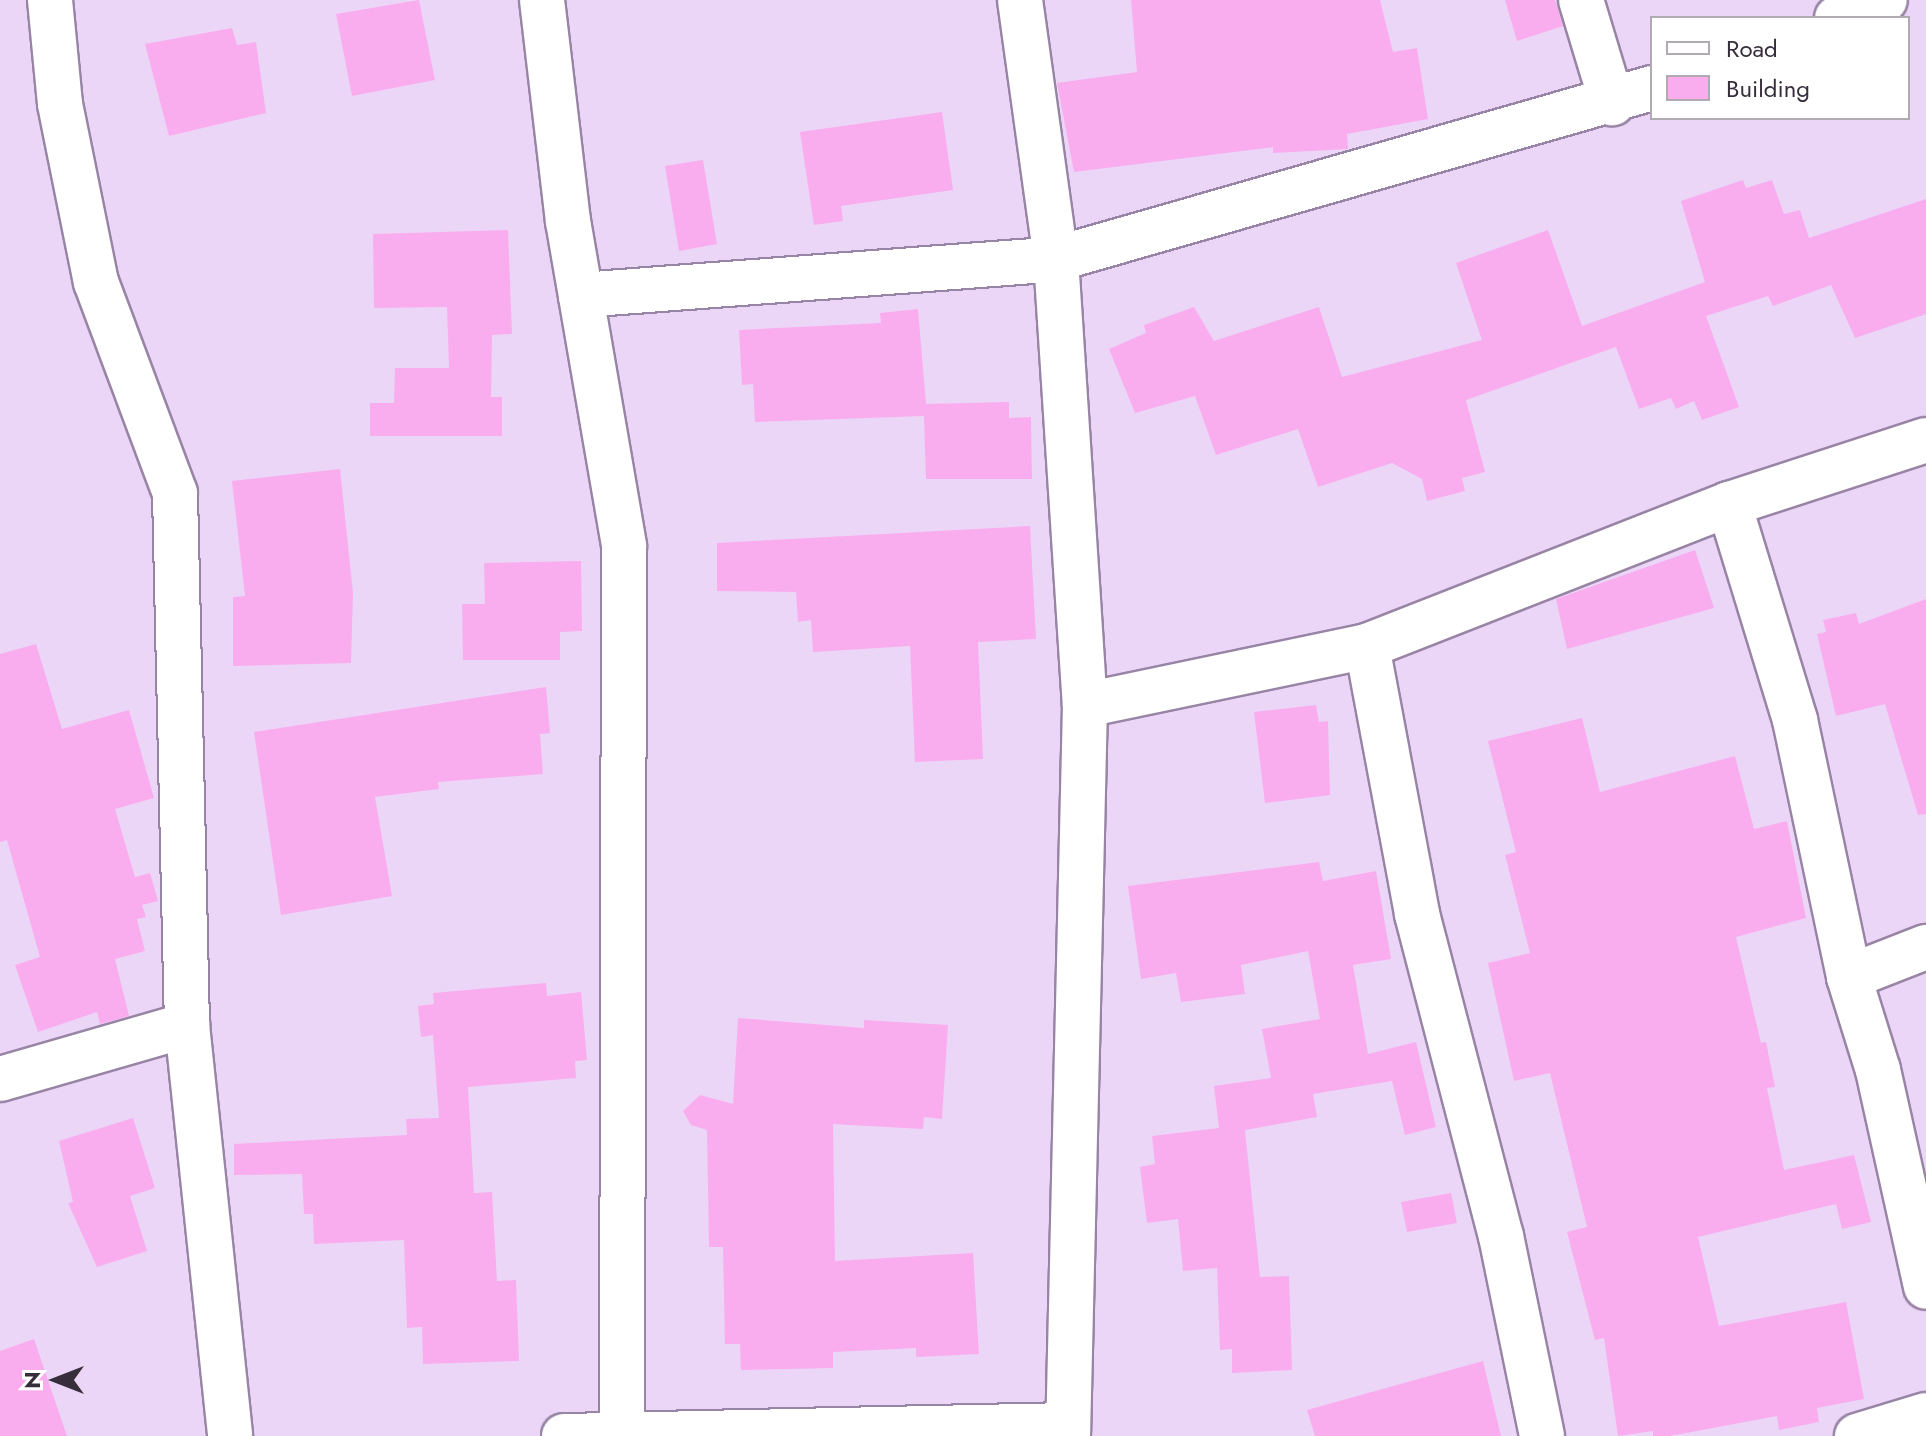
<!DOCTYPE html>
<style>
body{margin:0}
#map{position:relative;width:1926px;height:1436px;overflow:hidden;background:#ebd6f8;font-family:Jost,sans-serif}
div>[style]{position:absolute}
[style*='--x']{left:calc(var(--x)*1px);top:calc(var(--y)*1px);width:calc(var(--w)*1px);rotate:calc(var(--a)*1deg)}
.building>*{inset:0;background:#faadee}
.roads{filter:drop-shadow(2px 0 #9884a4) drop-shadow(-2px 0 #9884a4) drop-shadow(0 2px #9884a4) drop-shadow(0 -2px #9884a4)}
.street>*{height:44px;margin:-22px;padding:0 22px;transform-origin:22px;border-radius:22px;background:#fff}
span{translate:-50% -50%;white-space:nowrap;text-align:center;line-height:1.15;-webkit-text-stroke:7px #fff;paint-order:stroke}
.legend{position:absolute;left:1650px;top:16px;width:260px;height:104px;box-sizing:border-box;background:#fff;border:2px solid #afabb1;margin:0;padding:10px 14px;list-style:none;font-size:24px;color:#362e3b}
.legend li{display:flex;align-items:center;gap:16px;height:40px}
.legend b{width:40px;border:2px solid #afabb1}
.north{position:absolute;left:16px;top:1340px;width:80px;height:80px;-webkit-text-stroke:6px #fff;paint-order:stroke;rotate:270deg;font-size:22px;font-weight:700;line-height:32px;text-align:center;color:#362e3b}
.north::after{content:'';display:block;margin:auto;width:28px;height:36px;background:#362e3b;clip-path:polygon(50% 0,100% 100%,50% 72%,0 100%)}
</style>
<div id="map">
<div class="building">
<div style="clip-path:polygon(419px 0,435px 80px,352px 96px,336px 14px)"></div>
<div style="clip-path:polygon(1131px 0,1380px 0,1393px 52px,1417px 48px,1428px 119px,1347px 134px,1348px 149px,1273px 153px,1273px 147px,1074px 172px,1057px 83px,1137px 72px)"></div>
<div style="clip-path:polygon(1505px 0,1555px 0,1563px 26px,1517px 41px)"></div>
<div style="clip-path:polygon(232px 28px,237px 45px,256px 42px,266px 113px,169px 136px,145px 44px)"></div>
<div style="clip-path:polygon(942px 112px,953px 190px,841px 206px,843px 221px,814px 225px,800px 132px)"></div>
<div style="clip-path:polygon(703px 160px,717px 244px,679px 251px,665px 166px)"></div>
<div style="clip-path:polygon(1743px 180px,1746px 188px,1772px 180px,1784px 214px,1800px 210px,1809px 238px,1926px 199px,1926px 314px,1855px 338px,1831px 285px,1773px 306px,1768px 296px,1706px 316px,1739px 407px,1702px 420px,1694px 401px,1676px 409px,1671px 398px,1639px 409px,1616px 347px,1466px 400px,1485px 472px,1462px 478px,1465px 491px,1427px 501px,1422px 479px,1392px 463px,1318px 487px,1298px 429px,1216px 455px,1195px 396px,1135px 413px,1109px 349px,1146px 333px,1144px 325px,1194px 307px,1214px 341px,1319px 307px,1342px 377px,1482px 340px,1456px 263px,1548px 230px,1582px 326px,1705px 282px,1681px 201px)"></div>
<div style="clip-path:polygon(508px 230px,512px 334px,492px 335px,491px 397px,502px 397px,502px 436px,370px 436px,370px 403px,394px 403px,395px 368px,449px 368px,447px 307px,374px 308px,373px 234px)"></div>
<div style="clip-path:polygon(918px 309px,926px 404px,1009px 402px,1009px 418px,1031px 417px,1032px 479px,926px 479px,924px 416px,755px 422px,753px 384px,742px 385px,739px 330px,881px 323px,880px 313px)"></div>
<div style="clip-path:polygon(340px 469px,353px 593px,351px 663px,233px 666px,233px 597px,245px 596px,232px 481px)"></div>
<div style="clip-path:polygon(1030px 526px,1036px 639px,978px 642px,983px 759px,915px 762px,910px 646px,813px 652px,811px 620px,798px 622px,796px 592px,717px 591px,717px 543px)"></div>
<div style="clip-path:polygon(1695px 550px,1714px 608px,1567px 649px,1556px 599px)"></div>
<div style="clip-path:polygon(581px 561px,582px 631px,560px 632px,560px 660px,463px 660px,462px 604px,485px 604px,484px 563px)"></div>
<div style="clip-path:polygon(1926px 599px,1926px 814px,1918px 815px,1885px 704px,1836px 716px,1817px 634px,1826px 632px,1823px 620px,1856px 613px,1859px 624px)"></div>
<div style="clip-path:polygon(36px 644px,62px 729px,129px 710px,154px 798px,115px 809px,135px 877px,150px 873px,158px 901px,142px 905px,146px 917px,137px 919px,145px 951px,115px 959px,129px 1016px,100px 1024px,97px 1012px,38px 1032px,15px 965px,40px 957px,7px 840px,0 842px,0 654px)"></div>
<div style="clip-path:polygon(546px 687px,550px 733px,540px 734px,543px 774px,438px 782px,439px 789px,375px 797px,392px 896px,281px 915px,254px 732px)"></div>
<div style="clip-path:polygon(1316px 705px,1319px 722px,1328px 721px,1330px 795px,1265px 803px,1254px 712px)"></div>
<div style="clip-path:polygon(1582px 718px,1600px 792px,1735px 756px,1754px 829px,1787px 821px,1806px 918px,1736px 937px,1761px 1043px,1766px 1042px,1775px 1087px,1767px 1088px,1784px 1170px,1854px 1155px,1871px 1222px,1842px 1229px,1836px 1204px,1698px 1237px,1719px 1326px,1846px 1302px,1864px 1399px,1817px 1408px,1819px 1422px,1779px 1430px,1777px 1416px,1670px 1436px,1653px 1436px,1653px 1431px,1618px 1436px,1604px 1338px,1595px 1340px,1567px 1232px,1587px 1227px,1550px 1073px,1514px 1081px,1488px 963px,1530px 953px,1505px 855px,1516px 852px,1488px 741px)"></div>
<div style="clip-path:polygon(1319px 862px,1323px 881px,1376px 871px,1391px 959px,1353px 965px,1368px 1054px,1416px 1042px,1436px 1127px,1405px 1135px,1392px 1081px,1313px 1094px,1317px 1117px,1245px 1130px,1260px 1277px,1289px 1276px,1292px 1370px,1232px 1373px,1232px 1349px,1220px 1350px,1217px 1268px,1183px 1271px,1178px 1219px,1147px 1223px,1140px 1167px,1155px 1164px,1152px 1136px,1219px 1128px,1214px 1086px,1271px 1078px,1262px 1029px,1320px 1019px,1308px 951px,1241px 965px,1245px 994px,1181px 1002px,1176px 973px,1141px 979px,1128px 886px)"></div>
<div style="clip-path:polygon(546px 983px,547px 996px,581px 992px,587px 1060px,575px 1061px,576px 1078px,468px 1087px,474px 1193px,492px 1192px,497px 1281px,516px 1280px,519px 1361px,423px 1364px,422px 1327px,407px 1328px,404px 1240px,314px 1244px,313px 1214px,304px 1214px,302px 1174px,234px 1175px,234px 1144px,407px 1135px,406px 1119px,439px 1118px,433px 1035px,421px 1037px,418px 1006px,434px 1004px,433px 993px)"></div>
<div style="clip-path:polygon(738px 1018px,864px 1028px,864px 1020px,948px 1025px,942px 1119px,924px 1117px,923px 1129px,833px 1124px,835px 1261px,973px 1253px,979px 1354px,916px 1357px,916px 1348px,833px 1352px,833px 1368px,741px 1370px,740px 1344px,725px 1344px,723px 1247px,709px 1247px,707px 1130px,691px 1125px,683px 1111px,700px 1095px,733px 1104px)"></div>
<div style="clip-path:polygon(133px 1118px,155px 1188px,130px 1196px,147px 1251px,97px 1267px,68px 1203px,73px 1202px,59px 1141px)"></div>
<div style="clip-path:polygon(1451px 1193px,1457px 1223px,1407px 1232px,1401px 1202px)"></div>
<div style="clip-path:polygon(34px 1339px,67px 1436px,0 1436px,0 1351px)"></div>
<div style="clip-path:polygon(1483px 1361px,1501px 1436px,1315px 1436px,1307px 1410px)"></div>
</div>
<div class="roads">
<div class="street">
<div style="--x:50;--y:0;--w:104;--a:84.5"></div>
<div style="--x:60;--y:104;--w:182;--a:78.6"></div>
<div style="--x:96;--y:282;--w:225;--a:69.5"></div>
<div style="--x:175;--y:493;--w:532;--a:88.71"></div>
<div style="--x:187;--y:1025;--w:413;--a:84"></div>
<div style="--x:542;--y:0;--w:223;--a:83.3"></div>
<div style="--x:568;--y:221;--w:330;--a:80.2"></div>
<div style="--x:624;--y:546;--w:890;--a:90.13"></div>
<div style="--x:1020;--y:0;--w:261;--a:82.1"></div>
<div style="--x:1056;--y:259;--w:447;--a:86.3"></div>
<div style="--x:1085;--y:705;--w:731;--a:91.33"></div>
<div style="--x:1581;--y:0;--w:108;--a:73.2"></div>
<div style="--x:1837;--y:18;--w:51;--a:-20.6"></div>
<div style="--x:581;--y:295;--w:476;--a:-4.3"></div>
<div style="--x:1056;--y:259;--w:620;--a:-16.01"></div>
<div style="--x:1729;--y:504;--w:226;--a:73"></div>
<div style="--x:1795;--y:720;--w:263;--a:78.1"></div>
<div style="--x:1849;--y:977;--w:97;--a:72.7"></div>
<div style="--x:1878;--y:1070;--w:222;--a:77.5"></div>
<div style="--x:1367;--y:646;--w:273;--a:79.4"></div>
<div style="--x:1417;--y:914;--w:333;--a:75.4"></div>
<div style="--x:1501;--y:1236;--w:204;--a:78.4"></div>
<div style="--x:1085;--y:705;--w:288;--a:-11.8"></div>
<div style="--x:1367;--y:646;--w:389;--a:-21.4"></div>
<div style="--x:1729;--y:504;--w:207;--a:-18"></div>
<div style="--x:1849;--y:977;--w:83;--a:-21.3"></div>
<div style="--x:0;--y:1079;--w:195;--a:-16.1"></div>
<div style="--x:564;--y:1436;--w:504;--a:-1.25"></div>
<div style="--x:1857;--y:1436;--w:72;--a:-16.9"></div>
</div>
</div>
<ul class="legend">
<li><b style="height:10px;background:#fff"></b>Road</li>
<li><b style="height:22px;background:#faadee"></b>Building</li>
</ul>
<div class="north">N</div>
</div>
